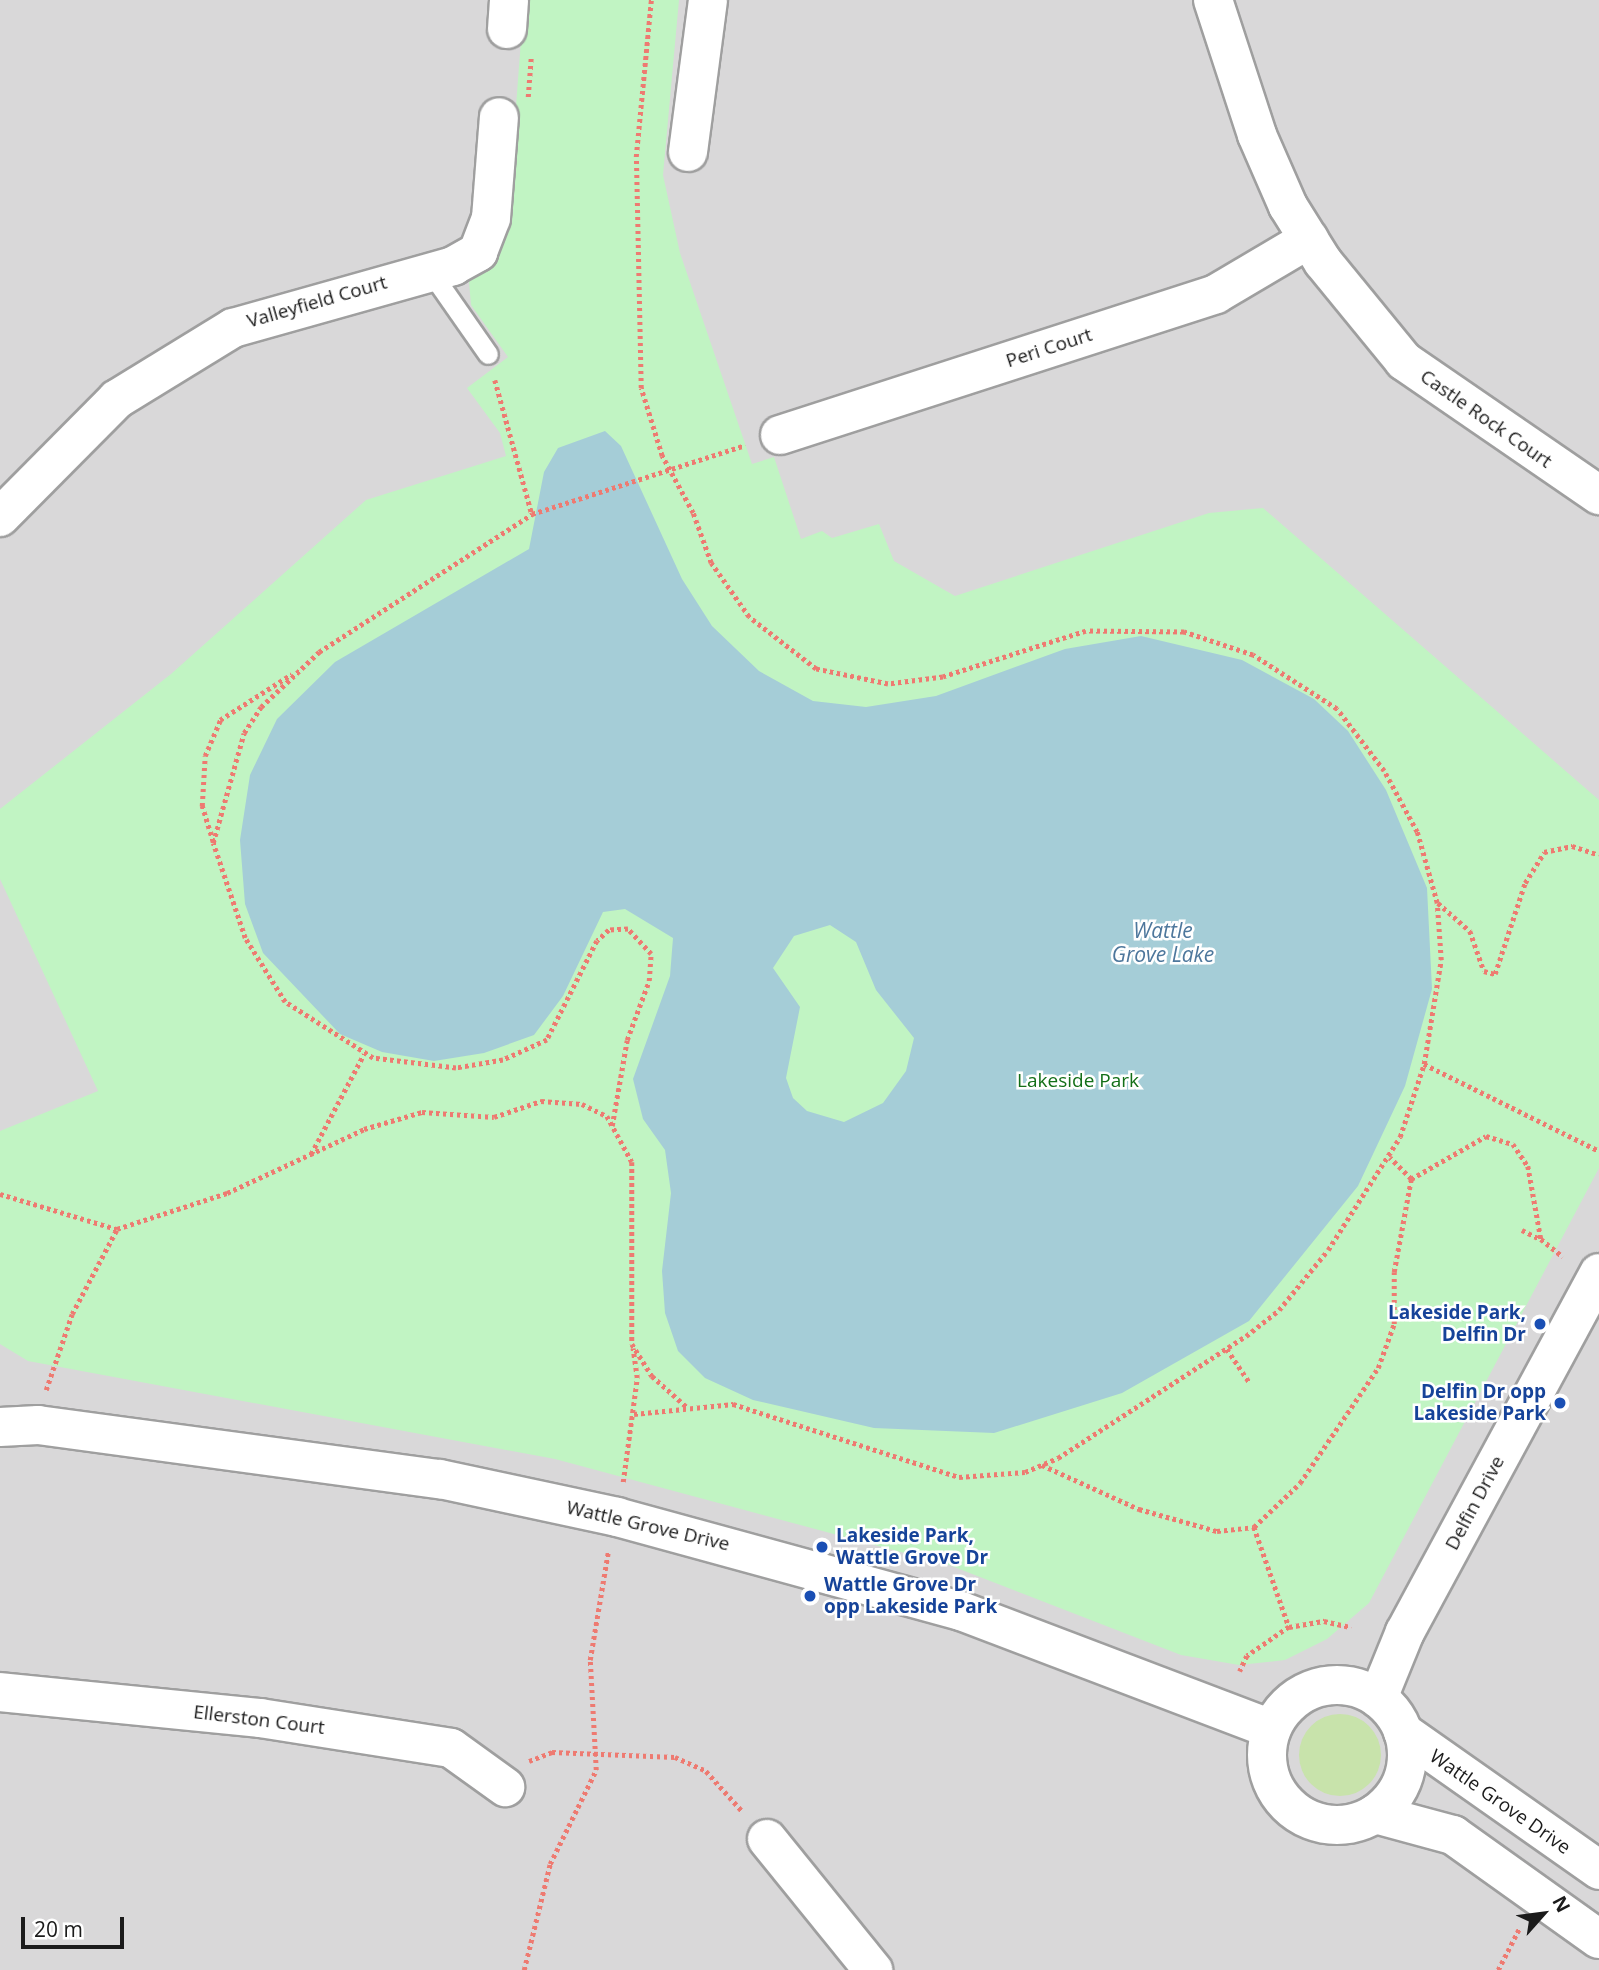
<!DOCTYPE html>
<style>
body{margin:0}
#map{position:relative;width:1599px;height:1970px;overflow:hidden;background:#ece8e2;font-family:"Open Sans",sans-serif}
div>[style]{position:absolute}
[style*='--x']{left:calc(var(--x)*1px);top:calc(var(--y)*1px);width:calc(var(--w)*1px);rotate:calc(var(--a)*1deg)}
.residential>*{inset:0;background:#d9d8d9}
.grass>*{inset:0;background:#c8e3ab}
.round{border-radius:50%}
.park>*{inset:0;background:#c1f4c3}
.water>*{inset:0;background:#a5cdd7}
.path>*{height:4.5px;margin-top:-2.25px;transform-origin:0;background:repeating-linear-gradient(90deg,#ee7a71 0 3.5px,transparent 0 7px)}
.roads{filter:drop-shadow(2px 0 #9f9f9f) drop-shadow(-2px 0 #9f9f9f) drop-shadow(0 2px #9f9f9f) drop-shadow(0 -2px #9f9f9f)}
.service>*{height:19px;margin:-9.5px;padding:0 9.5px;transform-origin:9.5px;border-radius:9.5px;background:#fff}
.minor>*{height:38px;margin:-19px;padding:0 19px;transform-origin:19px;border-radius:19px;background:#fff}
.tertiary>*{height:38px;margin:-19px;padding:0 19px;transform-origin:19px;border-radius:19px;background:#fff}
.tertiary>.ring{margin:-19px;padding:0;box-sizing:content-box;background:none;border:38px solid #fff;border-radius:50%}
.dots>*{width:19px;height:19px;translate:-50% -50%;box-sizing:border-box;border:4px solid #fff;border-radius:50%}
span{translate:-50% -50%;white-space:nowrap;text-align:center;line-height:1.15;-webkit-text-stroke:5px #fff;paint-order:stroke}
.street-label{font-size:19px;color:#1b1b1b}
.park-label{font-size:19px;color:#136f18}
.transit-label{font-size:19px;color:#164399;font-weight:700}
.right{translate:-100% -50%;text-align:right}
.left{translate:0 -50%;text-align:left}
.water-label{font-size:21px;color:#4d779c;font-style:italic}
.north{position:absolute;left:1508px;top:1879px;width:70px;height:70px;-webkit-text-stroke:5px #fff;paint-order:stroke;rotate:62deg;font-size:19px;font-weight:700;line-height:28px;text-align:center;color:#1b1b1b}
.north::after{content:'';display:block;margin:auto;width:24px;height:32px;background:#1b1b1b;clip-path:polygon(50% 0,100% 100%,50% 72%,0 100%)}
.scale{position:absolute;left:21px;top:1917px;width:103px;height:32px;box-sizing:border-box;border:4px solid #1b1b1b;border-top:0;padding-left:9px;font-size:21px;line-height:24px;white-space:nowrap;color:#1b1b1b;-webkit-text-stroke:5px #fff;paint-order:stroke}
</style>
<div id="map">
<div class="residential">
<div style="clip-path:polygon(0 0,1599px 0,1599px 1970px,0 1970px)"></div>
</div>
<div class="grass">
<div class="round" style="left:1299px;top:1714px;width:82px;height:82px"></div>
</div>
<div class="park">
<div style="clip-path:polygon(524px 0,679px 0,663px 175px,680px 253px,752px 464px,774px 457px,801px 539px,822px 531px,832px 538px,879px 524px,894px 561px,955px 596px,1209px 513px,1263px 508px,1599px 800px,1599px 1168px,1369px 1603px,1327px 1639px,1285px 1660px,1239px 1665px,1181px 1655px,949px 1565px,555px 1459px,28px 1361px,0 1344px,0 1131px,98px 1091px,0 879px,0 809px,171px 674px,366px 500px,506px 456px,500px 433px,467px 388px,508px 357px,471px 305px,469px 282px,510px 186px)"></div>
</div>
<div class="water">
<div style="clip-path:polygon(evenodd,605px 431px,621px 446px,682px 579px,712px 626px,759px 671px,813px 701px,866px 707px,936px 696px,1065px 649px,1141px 636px,1242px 660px,1314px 699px,1348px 731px,1386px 790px,1427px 888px,1432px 989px,1405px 1086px,1358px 1186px,1249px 1321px,1122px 1393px,994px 1433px,874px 1428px,753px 1400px,705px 1378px,678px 1351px,665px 1313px,662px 1271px,671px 1193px,665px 1150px,643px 1119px,633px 1079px,670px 976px,673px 938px,625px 909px,603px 912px,563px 996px,534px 1035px,484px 1053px,434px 1061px,382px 1052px,340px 1034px,263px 953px,245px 904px,240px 840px,250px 775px,277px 719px,335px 662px,529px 549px,544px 472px,558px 448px,605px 431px,830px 925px,856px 942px,876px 990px,914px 1038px,906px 1071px,883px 1103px,844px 1122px,807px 1111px,793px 1098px,786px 1078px,800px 1007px,773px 968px,794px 936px,830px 925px)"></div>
</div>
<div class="path">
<div style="--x:528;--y:97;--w:40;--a:-85.7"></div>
<div style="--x:495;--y:380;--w:139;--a:74.6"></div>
<div style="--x:213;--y:842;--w:38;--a:-107"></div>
<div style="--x:202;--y:806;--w:50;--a:-86.6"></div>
<div style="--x:205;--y:756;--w:39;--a:-67"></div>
<div style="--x:220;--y:720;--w:85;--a:-32.6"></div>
<div style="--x:1438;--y:903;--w:43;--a:41.2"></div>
<div style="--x:1470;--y:931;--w:42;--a:70.7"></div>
<div style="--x:1484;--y:971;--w:11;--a:15"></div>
<div style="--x:1495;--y:974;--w:96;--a:-71.8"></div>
<div style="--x:1525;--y:883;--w:36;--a:-58"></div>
<div style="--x:1544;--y:852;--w:29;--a:-12"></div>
<div style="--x:1572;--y:846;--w:28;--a:18"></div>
<div style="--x:1424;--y:1064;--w:195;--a:26.4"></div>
<div style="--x:612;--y:1126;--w:87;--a:-80.1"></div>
<div style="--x:627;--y:1040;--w:63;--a:-69.6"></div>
<div style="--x:649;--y:981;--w:27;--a:-86"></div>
<div style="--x:651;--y:954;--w:34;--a:-133"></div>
<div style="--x:628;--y:929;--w:19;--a:177"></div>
<div style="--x:609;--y:930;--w:16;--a:137"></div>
<div style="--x:597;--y:941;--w:111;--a:116.8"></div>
<div style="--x:547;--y:1040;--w:48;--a:155.6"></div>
<div style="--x:503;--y:1060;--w:48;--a:170.3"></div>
<div style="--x:456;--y:1068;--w:84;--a:-173.1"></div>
<div style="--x:373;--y:1058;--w:104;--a:-147.5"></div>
<div style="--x:285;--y:1002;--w:75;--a:-122"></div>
<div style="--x:245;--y:938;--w:100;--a:-108.6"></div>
<div style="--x:213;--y:843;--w:114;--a:-74.3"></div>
<div style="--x:244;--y:733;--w:31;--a:-57"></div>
<div style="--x:261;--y:707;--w:80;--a:-43.5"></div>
<div style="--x:319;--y:652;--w:254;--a:-32.9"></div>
<div style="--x:532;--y:514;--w:224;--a:-17.9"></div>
<div style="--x:311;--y:1154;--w:113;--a:-62.1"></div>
<div style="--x:1411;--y:1179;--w:86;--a:-29.8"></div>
<div style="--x:1486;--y:1136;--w:28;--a:17"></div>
<div style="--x:1513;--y:1144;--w:27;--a:56"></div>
<div style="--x:1528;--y:1166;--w:74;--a:79.9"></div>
<div style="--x:1541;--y:1239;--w:28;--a:39"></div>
<div style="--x:0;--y:1194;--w:122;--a:16.7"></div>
<div style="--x:1522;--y:1230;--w:20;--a:27"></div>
<div style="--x:1227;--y:1349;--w:40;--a:56"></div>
<div style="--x:46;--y:1390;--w:80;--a:-71.1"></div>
<div style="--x:72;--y:1314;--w:96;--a:-62.1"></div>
<div style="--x:117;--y:1229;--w:116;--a:-18.1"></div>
<div style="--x:227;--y:1193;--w:151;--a:-25"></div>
<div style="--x:364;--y:1129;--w:60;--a:-16.3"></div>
<div style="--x:422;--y:1112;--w:72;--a:4"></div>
<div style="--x:494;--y:1117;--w:50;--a:-18.8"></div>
<div style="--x:541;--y:1101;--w:41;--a:4.2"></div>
<div style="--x:582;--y:1104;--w:28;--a:26"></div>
<div style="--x:607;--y:1116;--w:52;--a:61.5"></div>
<div style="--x:632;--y:1162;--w:182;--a:90"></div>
<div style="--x:632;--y:1344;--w:38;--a:58"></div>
<div style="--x:652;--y:1376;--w:48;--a:41.6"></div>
<div style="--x:634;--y:1414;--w:100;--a:-5.8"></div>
<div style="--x:733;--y:1404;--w:237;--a:17.9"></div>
<div style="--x:959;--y:1477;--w:66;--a:-4.3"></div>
<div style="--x:1025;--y:1472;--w:36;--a:-23"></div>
<div style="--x:1058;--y:1458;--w:224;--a:-33"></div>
<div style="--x:1246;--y:1336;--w:42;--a:-38.2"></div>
<div style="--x:1279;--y:1310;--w:77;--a:-50.8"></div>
<div style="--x:1328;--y:1250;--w:134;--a:-57.5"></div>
<div style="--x:1400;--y:1137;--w:77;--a:-71.8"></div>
<div style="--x:1424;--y:1064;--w:105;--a:-80.7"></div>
<div style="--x:1441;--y:960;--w:57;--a:-94"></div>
<div style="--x:1437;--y:903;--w:74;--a:-105.7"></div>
<div style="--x:1417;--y:832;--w:69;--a:-118.4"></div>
<div style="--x:1384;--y:771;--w:78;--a:-127.2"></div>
<div style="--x:1337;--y:709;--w:100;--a:-147.3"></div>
<div style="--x:1253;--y:655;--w:73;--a:-161.6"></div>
<div style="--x:1184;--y:632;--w:98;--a:-179.4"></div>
<div style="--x:1086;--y:631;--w:150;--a:162.2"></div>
<div style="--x:943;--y:677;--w:55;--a:172.7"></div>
<div style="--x:888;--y:684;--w:74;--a:-168.2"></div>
<div style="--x:816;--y:669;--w:85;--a:-142.2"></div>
<div style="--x:749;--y:617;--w:66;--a:-125.1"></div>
<div style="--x:711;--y:563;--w:53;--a:-109.8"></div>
<div style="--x:693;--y:513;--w:65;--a:-118.5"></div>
<div style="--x:662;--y:456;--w:71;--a:-107.2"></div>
<div style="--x:641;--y:388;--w:231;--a:-91.2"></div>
<div style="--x:636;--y:157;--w:158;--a:-84.5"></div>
<div style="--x:1042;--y:1465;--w:107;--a:24.4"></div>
<div style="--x:1139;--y:1509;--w:81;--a:15.8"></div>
<div style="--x:1217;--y:1531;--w:37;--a:-6"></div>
<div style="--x:1254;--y:1527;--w:106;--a:70.7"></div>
<div style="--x:1289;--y:1627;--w:51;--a:145.4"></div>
<div style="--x:1247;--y:1656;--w:17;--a:115"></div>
<div style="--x:623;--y:1482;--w:105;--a:-82.3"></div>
<div style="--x:637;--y:1378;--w:30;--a:-98"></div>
<div style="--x:1254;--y:1527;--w:64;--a:-43.7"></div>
<div style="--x:1300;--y:1483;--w:139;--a:-55.9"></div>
<div style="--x:1378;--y:1368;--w:47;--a:-70"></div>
<div style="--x:1394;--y:1324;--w:52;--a:-90"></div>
<div style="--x:1394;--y:1272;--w:95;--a:-79.6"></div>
<div style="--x:1411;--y:1179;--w:30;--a:-135"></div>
<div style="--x:1289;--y:1627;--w:36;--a:-10"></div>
<div style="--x:1324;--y:1621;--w:28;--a:13"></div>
<div style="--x:529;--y:1761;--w:25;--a:-21"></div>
<div style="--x:552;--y:1752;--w:123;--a:2.3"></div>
<div style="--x:675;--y:1757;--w:34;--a:24"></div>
<div style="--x:706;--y:1771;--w:55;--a:47.9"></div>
<div style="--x:524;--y:1970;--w:109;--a:-76.2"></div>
<div style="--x:550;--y:1864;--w:105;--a:-63.9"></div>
<div style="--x:596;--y:1770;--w:110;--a:-93.1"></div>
<div style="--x:590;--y:1660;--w:109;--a:-80.5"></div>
<div style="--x:1498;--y:1970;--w:46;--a:-62.9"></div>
</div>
<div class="roads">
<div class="service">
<div style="--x:430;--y:271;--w:101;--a:55.1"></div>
</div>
<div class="minor">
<div style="--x:1213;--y:0;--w:142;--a:71.9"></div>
<div style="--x:1257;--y:135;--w:77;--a:66.4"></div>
<div style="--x:1288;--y:206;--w:66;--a:58"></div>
<div style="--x:1323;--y:262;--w:128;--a:50.7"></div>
<div style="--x:1404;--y:361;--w:237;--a:34.5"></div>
<div style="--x:507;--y:29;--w:29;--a:-86"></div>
<div style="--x:688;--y:152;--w:153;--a:-82.5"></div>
<div style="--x:780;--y:435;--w:458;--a:-17.9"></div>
<div style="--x:1216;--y:294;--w:108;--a:-30.6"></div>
<div style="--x:0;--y:517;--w:166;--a:-45.2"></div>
<div style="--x:117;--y:399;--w:136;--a:-31.5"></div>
<div style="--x:233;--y:328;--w:229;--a:-15.7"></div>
<div style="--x:453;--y:266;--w:29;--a:-29"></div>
<div style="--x:478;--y:252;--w:36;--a:-69"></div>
<div style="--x:491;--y:218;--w:101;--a:-85.5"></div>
<div style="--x:0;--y:1692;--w:261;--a:5.7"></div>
<div style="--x:260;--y:1718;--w:193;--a:8.9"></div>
<div style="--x:451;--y:1748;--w:67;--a:35.8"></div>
<div style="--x:1378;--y:1698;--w:71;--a:-67.8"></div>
<div style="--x:1405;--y:1632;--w:408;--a:-61.6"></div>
<div style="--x:767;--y:1839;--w:169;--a:51"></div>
</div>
<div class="tertiary">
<div style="--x:0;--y:1427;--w:38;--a:-3"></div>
<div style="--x:38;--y:1425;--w:406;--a:7.7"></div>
<div style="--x:440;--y:1479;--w:181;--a:12.1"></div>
<div style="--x:617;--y:1517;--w:357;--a:15.3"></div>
<div style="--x:961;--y:1611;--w:332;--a:20.8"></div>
<div class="ring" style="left:1267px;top:1685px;width:102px;height:102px"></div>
<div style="--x:1403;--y:1732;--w:240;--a:35.1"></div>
<div style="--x:1375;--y:1814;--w:81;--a:15.1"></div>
<div style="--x:1453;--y:1835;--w:179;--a:35.5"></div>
</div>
</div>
<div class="dots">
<div style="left:1540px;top:1324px;background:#1a4fb4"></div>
<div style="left:1560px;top:1403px;background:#1a4fb4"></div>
<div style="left:822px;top:1547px;background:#1a4fb4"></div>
<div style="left:810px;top:1596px;background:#1a4fb4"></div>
</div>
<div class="street-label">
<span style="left:317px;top:302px;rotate:-16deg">Valleyfield Court</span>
<span style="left:1049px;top:348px;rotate:-18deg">Peri Court</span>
<span style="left:1486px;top:419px;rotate:35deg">Castle Rock Court</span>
<span style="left:1475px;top:1503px;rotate:-62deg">Delfin Drive</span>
<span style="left:648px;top:1526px;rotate:13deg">Wattle Grove Drive</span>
<span style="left:259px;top:1720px;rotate:7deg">Ellerston Court</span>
<span style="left:1500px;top:1802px;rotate:35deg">Wattle Grove Drive</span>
</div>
<div class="park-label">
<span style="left:1078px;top:1081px">Lakeside Park</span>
</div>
<div class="transit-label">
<span class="right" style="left:1526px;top:1324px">Lakeside Park,<br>Delfin Dr</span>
<span class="right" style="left:1546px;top:1403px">Delfin Dr opp<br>Lakeside Park</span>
<span class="left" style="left:836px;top:1547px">Lakeside Park,<br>Wattle Grove Dr</span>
<span class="left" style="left:824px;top:1596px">Wattle Grove Dr<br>opp Lakeside Park</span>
</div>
<div class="water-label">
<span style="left:1163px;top:942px">Wattle<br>Grove Lake</span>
</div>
<div class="north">N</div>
<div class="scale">20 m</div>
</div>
